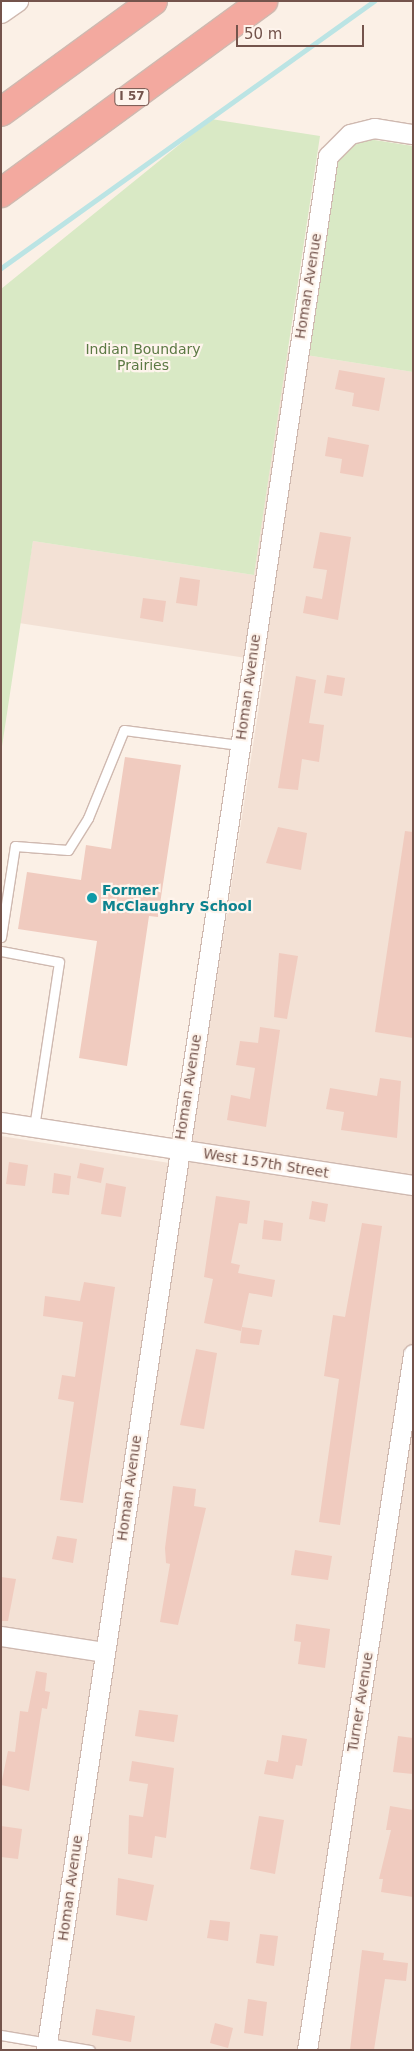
<!DOCTYPE html>
<style>
body{margin:0}
#map{position:relative;width:414px;height:2051px;overflow:hidden;background:#fbf0e6;font-family:"DejaVu Sans",sans-serif}
div>[style]{position:absolute}
[style*='--x']{left:calc(var(--x)*1px);top:calc(var(--y)*1px);width:calc(var(--w)*1px);rotate:calc(var(--a)*1deg)}
.residential>*{inset:0;background:#f3e1d5}
.green>*{inset:0;background:#d9e9c5}
.stream>*{height:5px;margin:-2.5px;padding:0 2.5px;transform-origin:2.5px;border-radius:2.5px;background:#bbe4e4}
.building>*{inset:0;background:#f0cbbf}
.roads{filter:drop-shadow(1px 0 #cfb9b0) drop-shadow(-1px 0 #cfb9b0) drop-shadow(0 1px #cfb9b0) drop-shadow(0 -1px #cfb9b0)}
.lane>*{height:9px;margin:-4.5px;padding:0 4.5px;transform-origin:4.5px;border-radius:4.5px;background:#fff}
.street>*{height:19px;margin:-9.5px;padding:0 9.5px;transform-origin:9.5px;border-radius:9.5px;background:#fff}
.highway>*{height:28px;margin:-14px;padding:0 14px;transform-origin:14px;border-radius:14px;background:#f3a99f}
.dots>*{width:14px;height:14px;translate:-50% -50%;box-sizing:border-box;border:2px solid #fef4ec;border-radius:50%}
span{translate:-50% -50%;white-space:nowrap;text-align:center;line-height:1.15;-webkit-text-stroke:4.5px #fef4ec;paint-order:stroke}
.shield-label span{padding:1px 4px;background:#fef4ec;border:1px solid;border-radius:4px;-webkit-text-stroke-width:0}
.shield-label{font-size:12px;color:#74544c;font-weight:700}
.street-label{font-size:14px;color:#74544c}
.park-label{font-size:14px;color:#5c7944}
.culture-label{font-size:14px;color:#0d838f;font-weight:700}
.left{translate:0 -50%;text-align:left}
.frame{position:absolute;inset:0;border:2px solid #74544c;pointer-events:none}
.scale{position:absolute;left:236px;top:25px;width:128px;height:22px;box-sizing:border-box;border:2px solid #74544c;border-top:0;padding-left:6px;font-size:15px;line-height:18px;white-space:nowrap;color:#74544c;-webkit-text-stroke:4px #fef4ec;paint-order:stroke}
</style>
<div id="map">
<div class="residential">
<div style="clip-path:polygon(287px 352px,413px 372px,413px 2050px,69px 2050px,1px 2039px,1px 1136px,188px 1166px,266px 661px,19px 623px,33px 541px,254px 575px)"></div>
</div>
<div class="green">
<div style="clip-path:polygon(211px 119px,320px 136px,254px 575px,33px 541px,1px 753px,1px 289px)"></div>
<div style="clip-path:polygon(368px 139px,413px 146px,413px 372px,306px 355px,334px 162px,344px 146px)"></div>
</div>
<div class="stream">
<div style="--x:1;--y:268;--w:459;--a:-35.6"></div>
</div>
<div class="building">
<div style="clip-path:polygon(339px 370px,385px 378px,379px 411px,352px 406px,354px 393px,335px 389px)"></div>
<div style="clip-path:polygon(328px 437px,369px 445px,363px 477px,340px 473px,342px 459px,325px 456px)"></div>
<div style="clip-path:polygon(320px 532px,351px 537px,338px 620px,303px 613px,306px 596px,322px 599px,327px 570px,313px 568px)"></div>
<div style="clip-path:polygon(180px 577px,200px 580px,197px 606px,176px 603px)"></div>
<div style="clip-path:polygon(143px 598px,166px 601px,163px 622px,140px 618px)"></div>
<div style="clip-path:polygon(327px 675px,345px 678px,342px 696px,324px 693px)"></div>
<div style="clip-path:polygon(296px 676px,316px 680px,309px 723px,324px 725px,319px 762px,302px 759px,298px 790px,278px 788px)"></div>
<div style="clip-path:polygon(125px 757px,181px 765px,158px 917px,149px 916px,127px 1066px,79px 1058px,97px 941px,18px 929px,27px 872px,81px 880px,86px 845px,111px 849px)"></div>
<div style="clip-path:polygon(278px 827px,307px 833px,301px 870px,266px 863px)"></div>
<div style="clip-path:polygon(405px 831px,413px 832px,413px 1038px,375px 1032px)"></div>
<div style="clip-path:polygon(279px 953px,298px 956px,287px 1019px,274px 1017px)"></div>
<div style="clip-path:polygon(260px 1027px,280px 1030px,266px 1127px,227px 1120px,231px 1095px,250px 1099px,255px 1068px,236px 1065px,240px 1041px,258px 1043px)"></div>
<div style="clip-path:polygon(380px 1078px,401px 1081px,397px 1138px,341px 1130px,344px 1112px,326px 1109px,330px 1088px,377px 1096px)"></div>
<div style="clip-path:polygon(9px 1162px,28px 1165px,25px 1186px,6px 1184px)"></div>
<div style="clip-path:polygon(80px 1163px,104px 1168px,101px 1183px,77px 1178px)"></div>
<div style="clip-path:polygon(54px 1173px,71px 1176px,69px 1195px,52px 1193px)"></div>
<div style="clip-path:polygon(106px 1183px,126px 1187px,121px 1217px,101px 1214px)"></div>
<div style="clip-path:polygon(216px 1196px,250px 1201px,247px 1224px,239px 1223px,231px 1263px,240px 1265px,238px 1273px,275px 1280px,272px 1297px,249px 1293px,241px 1331px,204px 1323px,213px 1279px,204px 1277px)"></div>
<div style="clip-path:polygon(312px 1201px,328px 1204px,325px 1222px,309px 1219px)"></div>
<div style="clip-path:polygon(264px 1220px,283px 1223px,281px 1241px,262px 1239px)"></div>
<div style="clip-path:polygon(362px 1223px,382px 1226px,340px 1525px,319px 1522px,339px 1379px,324px 1376px,333px 1315px,345px 1317px)"></div>
<div style="clip-path:polygon(84px 1282px,115px 1287px,83px 1503px,60px 1500px,74px 1402px,58px 1399px,62px 1375px,75px 1377px,83px 1322px,43px 1316px,45px 1296px,80px 1301px)"></div>
<div style="clip-path:polygon(242px 1327px,262px 1330px,259px 1345px,240px 1343px)"></div>
<div style="clip-path:polygon(196px 1349px,217px 1353px,204px 1429px,180px 1425px)"></div>
<div style="clip-path:polygon(173px 1486px,196px 1489px,194px 1506px,206px 1508px,178px 1625px,160px 1622px,170px 1564px,166px 1563px,165px 1548px)"></div>
<div style="clip-path:polygon(57px 1536px,77px 1539px,73px 1563px,52px 1559px)"></div>
<div style="clip-path:polygon(295px 1550px,332px 1556px,328px 1580px,291px 1575px)"></div>
<div style="clip-path:polygon(1px 1577px,16px 1579px,8px 1621px,1px 1621px)"></div>
<div style="clip-path:polygon(296px 1624px,330px 1629px,325px 1668px,298px 1664px,301px 1642px,294px 1641px)"></div>
<div style="clip-path:polygon(36px 1671px,47px 1673px,45px 1691px,50px 1692px,47px 1709px,42px 1708px,29px 1791px,1px 1785px,8px 1751px,15px 1752px,20px 1711px,28px 1712px)"></div>
<div style="clip-path:polygon(139px 1710px,178px 1715px,174px 1742px,135px 1736px)"></div>
<div style="clip-path:polygon(282px 1735px,307px 1739px,302px 1766px,296px 1765px,293px 1779px,264px 1774px,267px 1760px,278px 1762px)"></div>
<div style="clip-path:polygon(398px 1736px,413px 1738px,413px 1774px,393px 1772px)"></div>
<div style="clip-path:polygon(132px 1761px,174px 1768px,166px 1838px,155px 1836px,152px 1858px,128px 1854px,129px 1815px,143px 1817px,148px 1784px,129px 1781px)"></div>
<div style="clip-path:polygon(390px 1806px,413px 1810px,413px 1897px,381px 1892px,383px 1879px,379px 1879px,391px 1830px,386px 1830px)"></div>
<div style="clip-path:polygon(259px 1816px,284px 1820px,275px 1874px,250px 1869px)"></div>
<div style="clip-path:polygon(1px 1826px,22px 1829px,18px 1859px,1px 1857px)"></div>
<div style="clip-path:polygon(118px 1878px,154px 1885px,147px 1921px,116px 1915px)"></div>
<div style="clip-path:polygon(210px 1920px,230px 1922px,228px 1941px,207px 1938px)"></div>
<div style="clip-path:polygon(260px 1934px,278px 1936px,274px 1966px,256px 1963px)"></div>
<div style="clip-path:polygon(362px 1950px,384px 1953px,383px 1960px,408px 1963px,406px 1981px,385px 1979px,374px 2050px,350px 2050px)"></div>
<div style="clip-path:polygon(248px 1999px,267px 2002px,263px 2036px,244px 2033px)"></div>
<div style="clip-path:polygon(96px 2009px,135px 2016px,131px 2042px,92px 2035px)"></div>
<div style="clip-path:polygon(215px 2023px,233px 2028px,228px 2048px,210px 2043px)"></div>
</div>
<div class="roads">
<div class="lane">
<div style="--x:1;--y:937;--w:92;--a:-81.3"></div>
<div style="--x:15;--y:846;--w:53;--a:4.3"></div>
<div style="--x:68;--y:850;--w:38;--a:-58"></div>
<div style="--x:88;--y:818;--w:95;--a:-67.8"></div>
<div style="--x:124;--y:730;--w:116;--a:7.4"></div>
<div style="--x:1;--y:951;--w:59;--a:10.7"></div>
<div style="--x:59;--y:962;--w:167;--a:98.6"></div>
<div style="--x:1;--y:2035;--w:90;--a:9.6"></div>
</div>
<div class="street">
<div style="--x:1;--y:13;--w:21;--a:-35"></div>
<div style="--x:1;--y:1122;--w:417;--a:8.7"></div>
<div style="--x:1;--y:1636;--w:104;--a:8.8"></div>
<div style="--x:46;--y:2050;--w:1915;--a:-81.53"></div>
<div style="--x:328;--y:156;--w:31;--a:-45"></div>
<div style="--x:350;--y:134;--w:25;--a:-14"></div>
<div style="--x:374;--y:128;--w:39;--a:9"></div>
<div style="--x:307;--y:2050;--w:704;--a:-81.34"></div>
</div>
<div class="highway">
<div style="--x:1;--y:112;--w:188;--a:-36.1"></div>
<div style="--x:1;--y:193;--w:325;--a:-36.2"></div>
</div>
</div>
<div class="dots">
<div style="left:92px;top:898px;background:#0f9aa8"></div>
</div>
<div class="shield-label">
<span style="left:132px;top:97px">I 57</span>
</div>
<div class="street-label">
<span style="left:308px;top:286px;rotate:-81deg">Homan Avenue</span>
<span style="left:248px;top:687px;rotate:-82deg">Homan Avenue</span>
<span style="left:188px;top:1087px;rotate:-81deg">Homan Avenue</span>
<span style="left:266px;top:1163px;rotate:9deg">West 157th Street</span>
<span style="left:129px;top:1488px;rotate:-82deg">Homan Avenue</span>
<span style="left:360px;top:1702px;rotate:-81deg">Turner Avenue</span>
<span style="left:70px;top:1888px;rotate:-82deg">Homan Avenue</span>
</div>
<div class="park-label">
<span style="left:143px;top:357px">Indian Boundary<br>Prairies</span>
</div>
<div class="culture-label">
<span class="left" style="left:102px;top:898px">Former<br>McClaughry School</span>
</div>
<div class="frame"></div>
<div class="scale">50 m</div>
</div>
